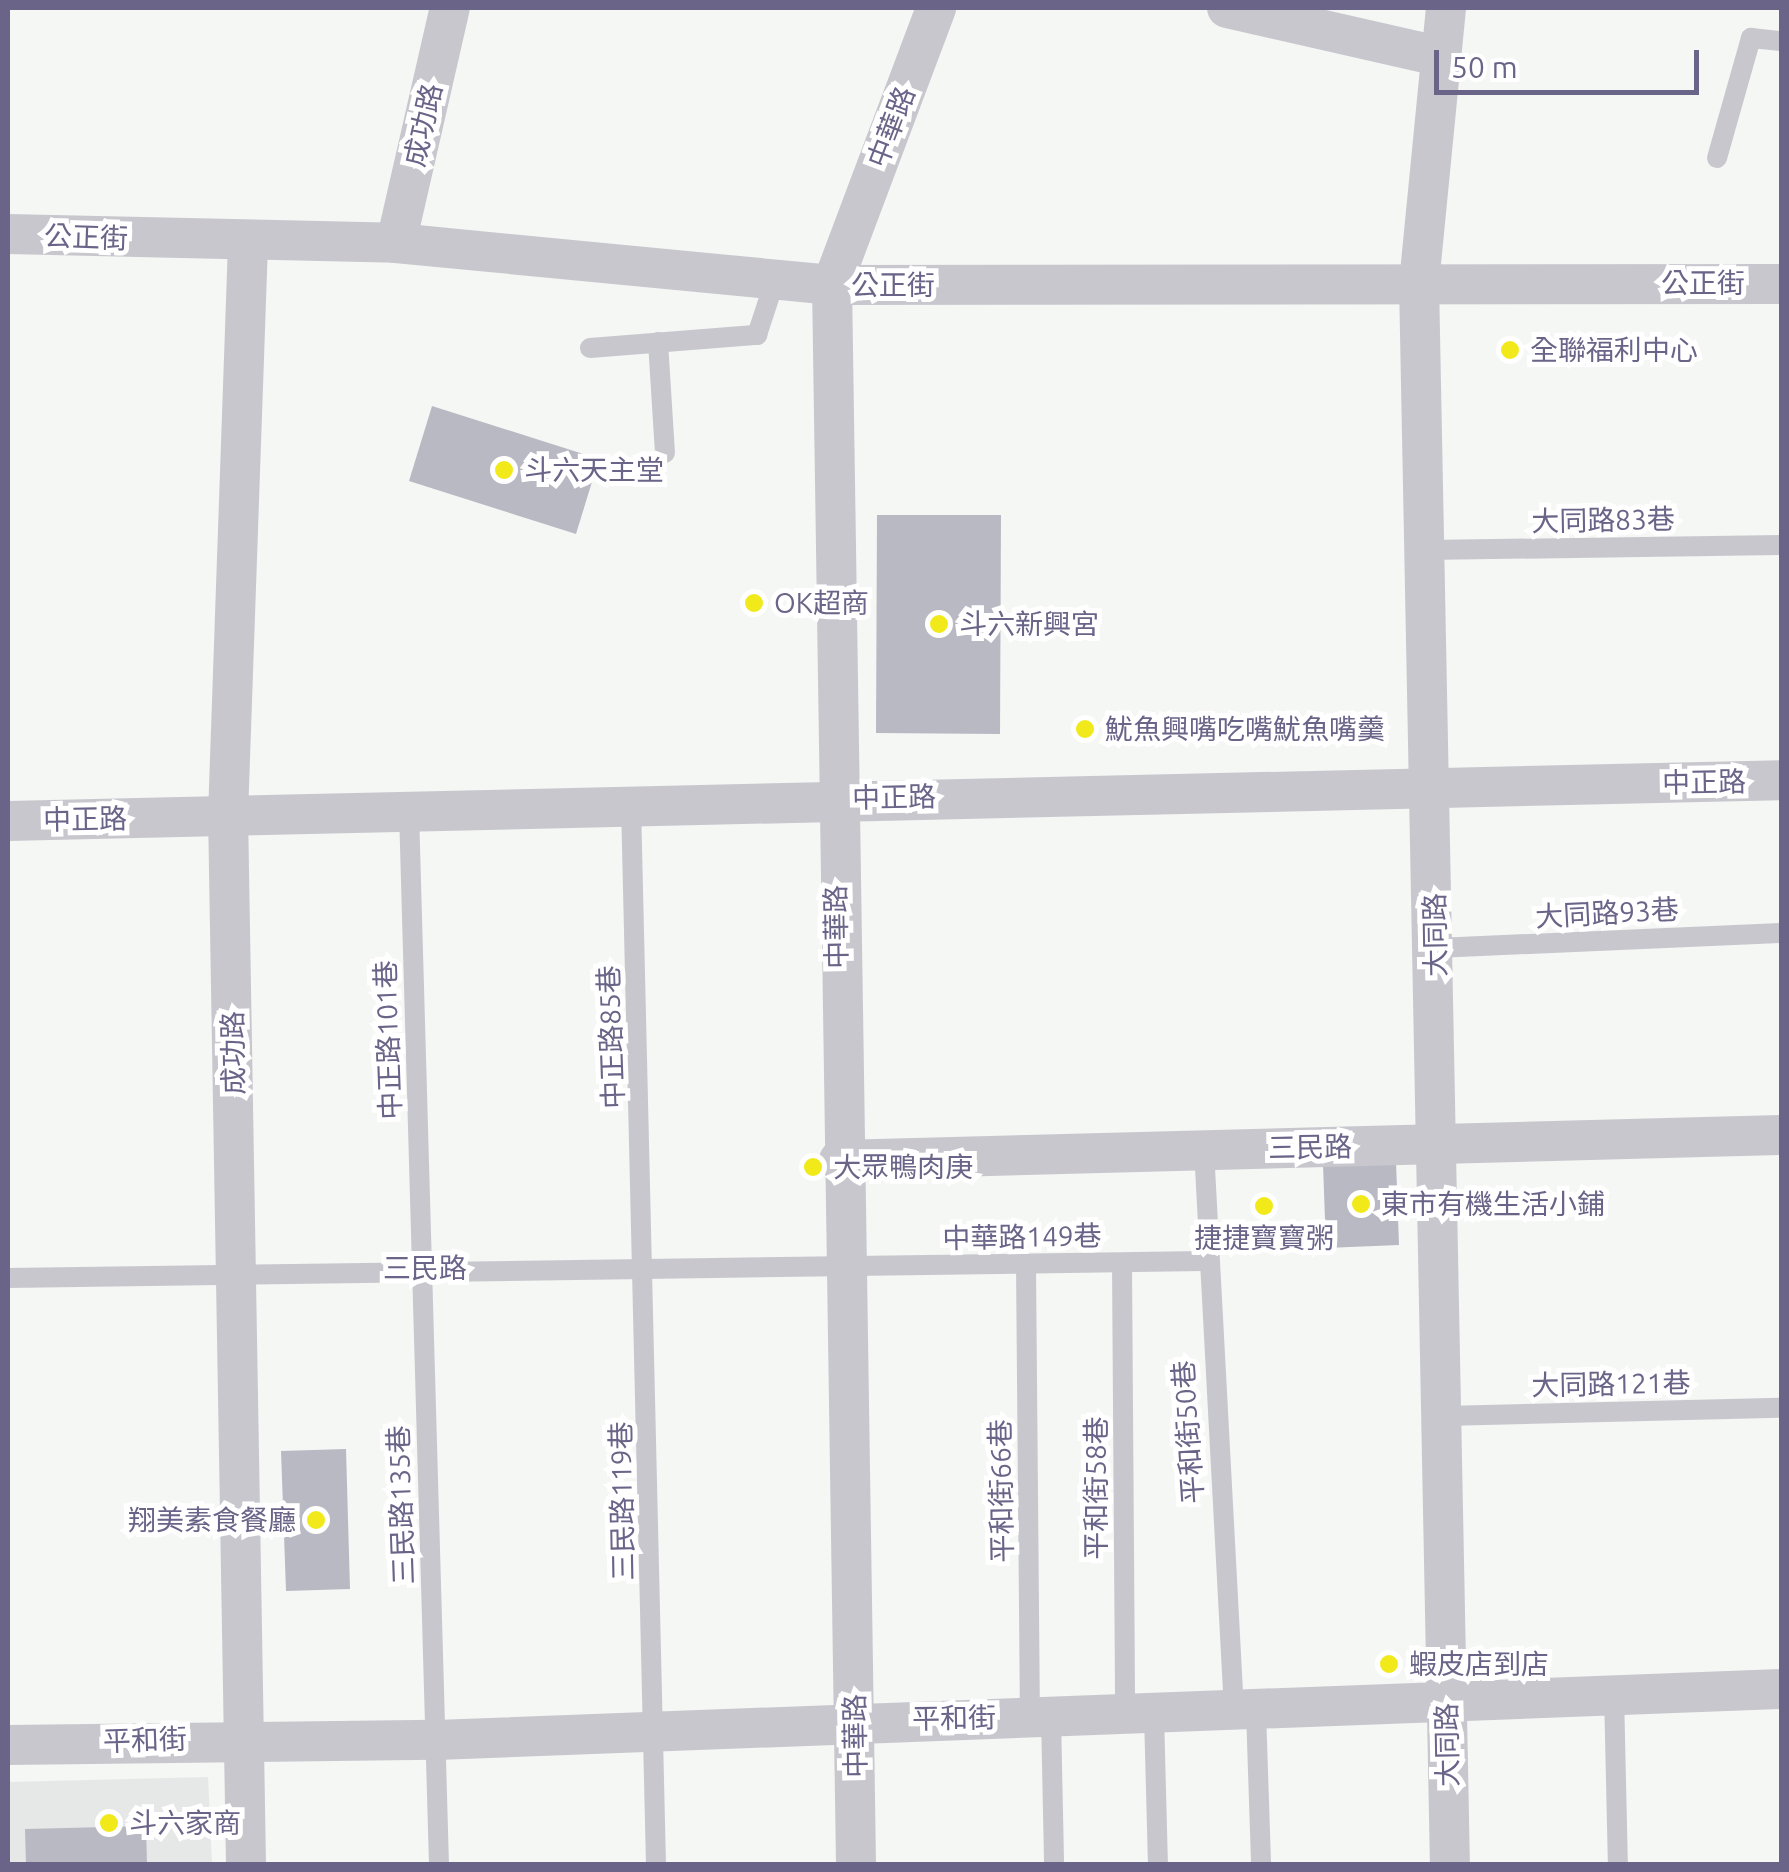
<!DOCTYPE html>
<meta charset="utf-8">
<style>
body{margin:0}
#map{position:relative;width:1789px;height:1872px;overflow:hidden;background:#f5f7f4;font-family:Ubuntu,"Noto Sans TC",sans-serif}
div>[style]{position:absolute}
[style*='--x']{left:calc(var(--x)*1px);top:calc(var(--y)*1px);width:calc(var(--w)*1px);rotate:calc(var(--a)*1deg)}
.built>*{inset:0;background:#e6e8e7}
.building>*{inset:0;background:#b9b9c4}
.lane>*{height:20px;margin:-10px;padding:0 10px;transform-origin:10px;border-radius:10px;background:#c8c7ce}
.street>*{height:40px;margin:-20px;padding:0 20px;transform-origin:20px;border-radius:20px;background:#c8c7ce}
.dots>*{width:28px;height:28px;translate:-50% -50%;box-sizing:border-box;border:5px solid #fff;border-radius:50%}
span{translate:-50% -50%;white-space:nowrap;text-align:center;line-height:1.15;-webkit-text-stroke:10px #fff;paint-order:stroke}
.street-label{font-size:28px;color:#6a6488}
.poi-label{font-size:28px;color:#6a6488}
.left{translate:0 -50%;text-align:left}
.right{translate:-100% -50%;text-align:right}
.frame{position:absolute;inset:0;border:10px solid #6a6488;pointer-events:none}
.scale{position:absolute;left:1434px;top:50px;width:265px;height:45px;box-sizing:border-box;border:5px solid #6a6488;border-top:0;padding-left:12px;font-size:30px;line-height:35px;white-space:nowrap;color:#6a6488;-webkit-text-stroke:8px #fff;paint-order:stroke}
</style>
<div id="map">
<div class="built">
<div style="clip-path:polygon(208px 1777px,212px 1864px,8px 1864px,8px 1782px)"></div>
</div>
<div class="building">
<div style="clip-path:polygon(432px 406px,599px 459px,576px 534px,409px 481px)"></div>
<div style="clip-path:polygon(877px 515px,1001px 515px,1000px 734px,876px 733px)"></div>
<div style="clip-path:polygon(1396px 1161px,1399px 1245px,1326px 1248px,1323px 1164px)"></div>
<div style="clip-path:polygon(346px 1449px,350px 1589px,286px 1591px,281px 1451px)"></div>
<div style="clip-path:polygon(146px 1826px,147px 1864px,26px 1864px,25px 1829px)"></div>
</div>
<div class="lane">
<div style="--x:1717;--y:158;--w:125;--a:-74.2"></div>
<div style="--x:1751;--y:38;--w:31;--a:6"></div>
<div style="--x:658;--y:342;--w:111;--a:86.4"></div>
<div style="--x:590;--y:348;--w:168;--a:-4.5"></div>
<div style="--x:757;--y:335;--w:58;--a:-71.9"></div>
<div style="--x:1426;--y:550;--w:356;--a:-0.8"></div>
<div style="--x:631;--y:804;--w:1060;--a:88.65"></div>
<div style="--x:409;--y:811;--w:1053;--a:88.37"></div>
<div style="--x:1436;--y:948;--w:346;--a:-2.5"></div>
<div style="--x:1204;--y:1149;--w:563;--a:86.94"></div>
<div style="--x:1122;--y:1263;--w:450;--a:89.6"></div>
<div style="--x:1026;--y:1265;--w:452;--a:89.5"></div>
<div style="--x:8;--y:1278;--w:1196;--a:-0.81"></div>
<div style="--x:1443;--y:1416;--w:339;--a:-1.4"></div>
<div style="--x:1614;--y:1693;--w:171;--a:88.7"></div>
<div style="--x:1256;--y:1711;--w:153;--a:88.1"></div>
<div style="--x:1154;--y:1714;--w:150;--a:88.5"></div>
<div style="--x:1051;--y:1717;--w:147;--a:88.8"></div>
</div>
<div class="street">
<div style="--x:1227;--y:8;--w:212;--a:12.8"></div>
<div style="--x:1446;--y:8;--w:275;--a:95.6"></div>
<div style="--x:1419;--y:282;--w:1582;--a:88.88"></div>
<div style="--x:8;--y:234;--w:388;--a:1.3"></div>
<div style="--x:396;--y:243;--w:438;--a:5.5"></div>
<div style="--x:832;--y:285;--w:950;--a:-0.06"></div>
<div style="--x:396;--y:243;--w:241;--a:-77.1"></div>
<div style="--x:8;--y:821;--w:1774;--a:-1.32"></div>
<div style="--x:839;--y:1160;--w:943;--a:-1.52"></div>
<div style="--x:8;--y:1745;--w:428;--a:-0.7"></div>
<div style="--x:436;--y:1740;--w:1347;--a:-2.17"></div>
<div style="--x:246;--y:1864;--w:1048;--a:-90.98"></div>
<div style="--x:228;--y:816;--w:574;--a:-88"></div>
<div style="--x:856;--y:1864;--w:1579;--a:-90.87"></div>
<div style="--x:832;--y:285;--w:296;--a:-69.4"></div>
</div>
<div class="dots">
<div style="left:1510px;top:350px;background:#f1e91a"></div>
<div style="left:504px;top:470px;background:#f1e91a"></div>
<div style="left:754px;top:603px;background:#f1e91a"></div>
<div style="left:939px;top:624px;background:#f1e91a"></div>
<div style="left:1085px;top:729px;background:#f1e91a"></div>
<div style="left:813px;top:1167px;background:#f1e91a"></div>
<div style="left:1361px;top:1204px;background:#f1e91a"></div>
<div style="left:1264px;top:1206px;background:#f1e91a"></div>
<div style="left:316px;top:1520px;background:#f1e91a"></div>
<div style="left:1389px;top:1664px;background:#f1e91a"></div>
<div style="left:109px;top:1823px;background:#f1e91a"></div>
</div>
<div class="street-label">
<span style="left:423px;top:125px;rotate:-77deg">成功路</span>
<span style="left:891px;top:127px;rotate:-69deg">中華路</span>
<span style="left:86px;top:237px;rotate:2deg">公正街</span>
<span style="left:1703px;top:283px">公正街</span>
<span style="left:893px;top:285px">公正街</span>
<span style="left:1603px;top:520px;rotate:-1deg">大同路83巷</span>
<span style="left:1704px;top:782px;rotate:-1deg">中正路</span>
<span style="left:894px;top:797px;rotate:-1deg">中正路</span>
<span style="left:85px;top:819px;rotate:-1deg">中正路</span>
<span style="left:1607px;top:913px;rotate:-3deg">大同路93巷</span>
<span style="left:836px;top:927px;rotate:-91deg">中華路</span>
<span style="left:1435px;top:935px;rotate:-91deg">大同路</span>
<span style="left:611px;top:1037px;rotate:-92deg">中正路85巷</span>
<span style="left:388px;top:1040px;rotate:-92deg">中正路101巷</span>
<span style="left:233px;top:1053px;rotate:-91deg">成功路</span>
<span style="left:1310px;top:1147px;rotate:-1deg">三民路</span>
<span style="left:1022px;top:1237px;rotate:-1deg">中華路149巷</span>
<span style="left:425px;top:1268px">三民路</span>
<span style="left:1611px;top:1384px;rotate:-1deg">大同路121巷</span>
<span style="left:1188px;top:1432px;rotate:-94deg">平和街50巷</span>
<span style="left:1096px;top:1488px;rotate:-90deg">平和街58巷</span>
<span style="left:1001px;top:1491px;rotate:-91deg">平和街66巷</span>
<span style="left:622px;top:1501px;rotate:-91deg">三民路119巷</span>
<span style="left:401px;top:1505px;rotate:-92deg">三民路135巷</span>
<span style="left:954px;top:1718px;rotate:-1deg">平和街</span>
<span style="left:855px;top:1736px;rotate:-91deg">中華路</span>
<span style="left:145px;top:1740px;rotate:-2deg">平和街</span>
<span style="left:1447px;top:1745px;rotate:-91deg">大同路</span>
</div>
<div class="poi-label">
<span class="left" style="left:1530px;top:350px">全聯福利中心</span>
<span class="left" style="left:524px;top:470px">斗六天主堂</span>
<span class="left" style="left:774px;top:603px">OK超商</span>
<span class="left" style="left:959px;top:624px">斗六新興宮</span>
<span class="left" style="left:1105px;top:729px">魷魚興嘴吃嘴魷魚嘴羹</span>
<span class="left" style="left:833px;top:1167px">大眾鴨肉庚</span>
<span class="left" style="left:1381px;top:1204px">東市有機生活小鋪</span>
<span style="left:1264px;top:1238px">捷捷寶寶粥</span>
<span class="right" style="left:296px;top:1520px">翔美素食餐廳</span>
<span class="left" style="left:1409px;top:1664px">蝦皮店到店</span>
<span class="left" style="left:129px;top:1823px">斗六家商</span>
</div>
<div class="frame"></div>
<div class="scale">50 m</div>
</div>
